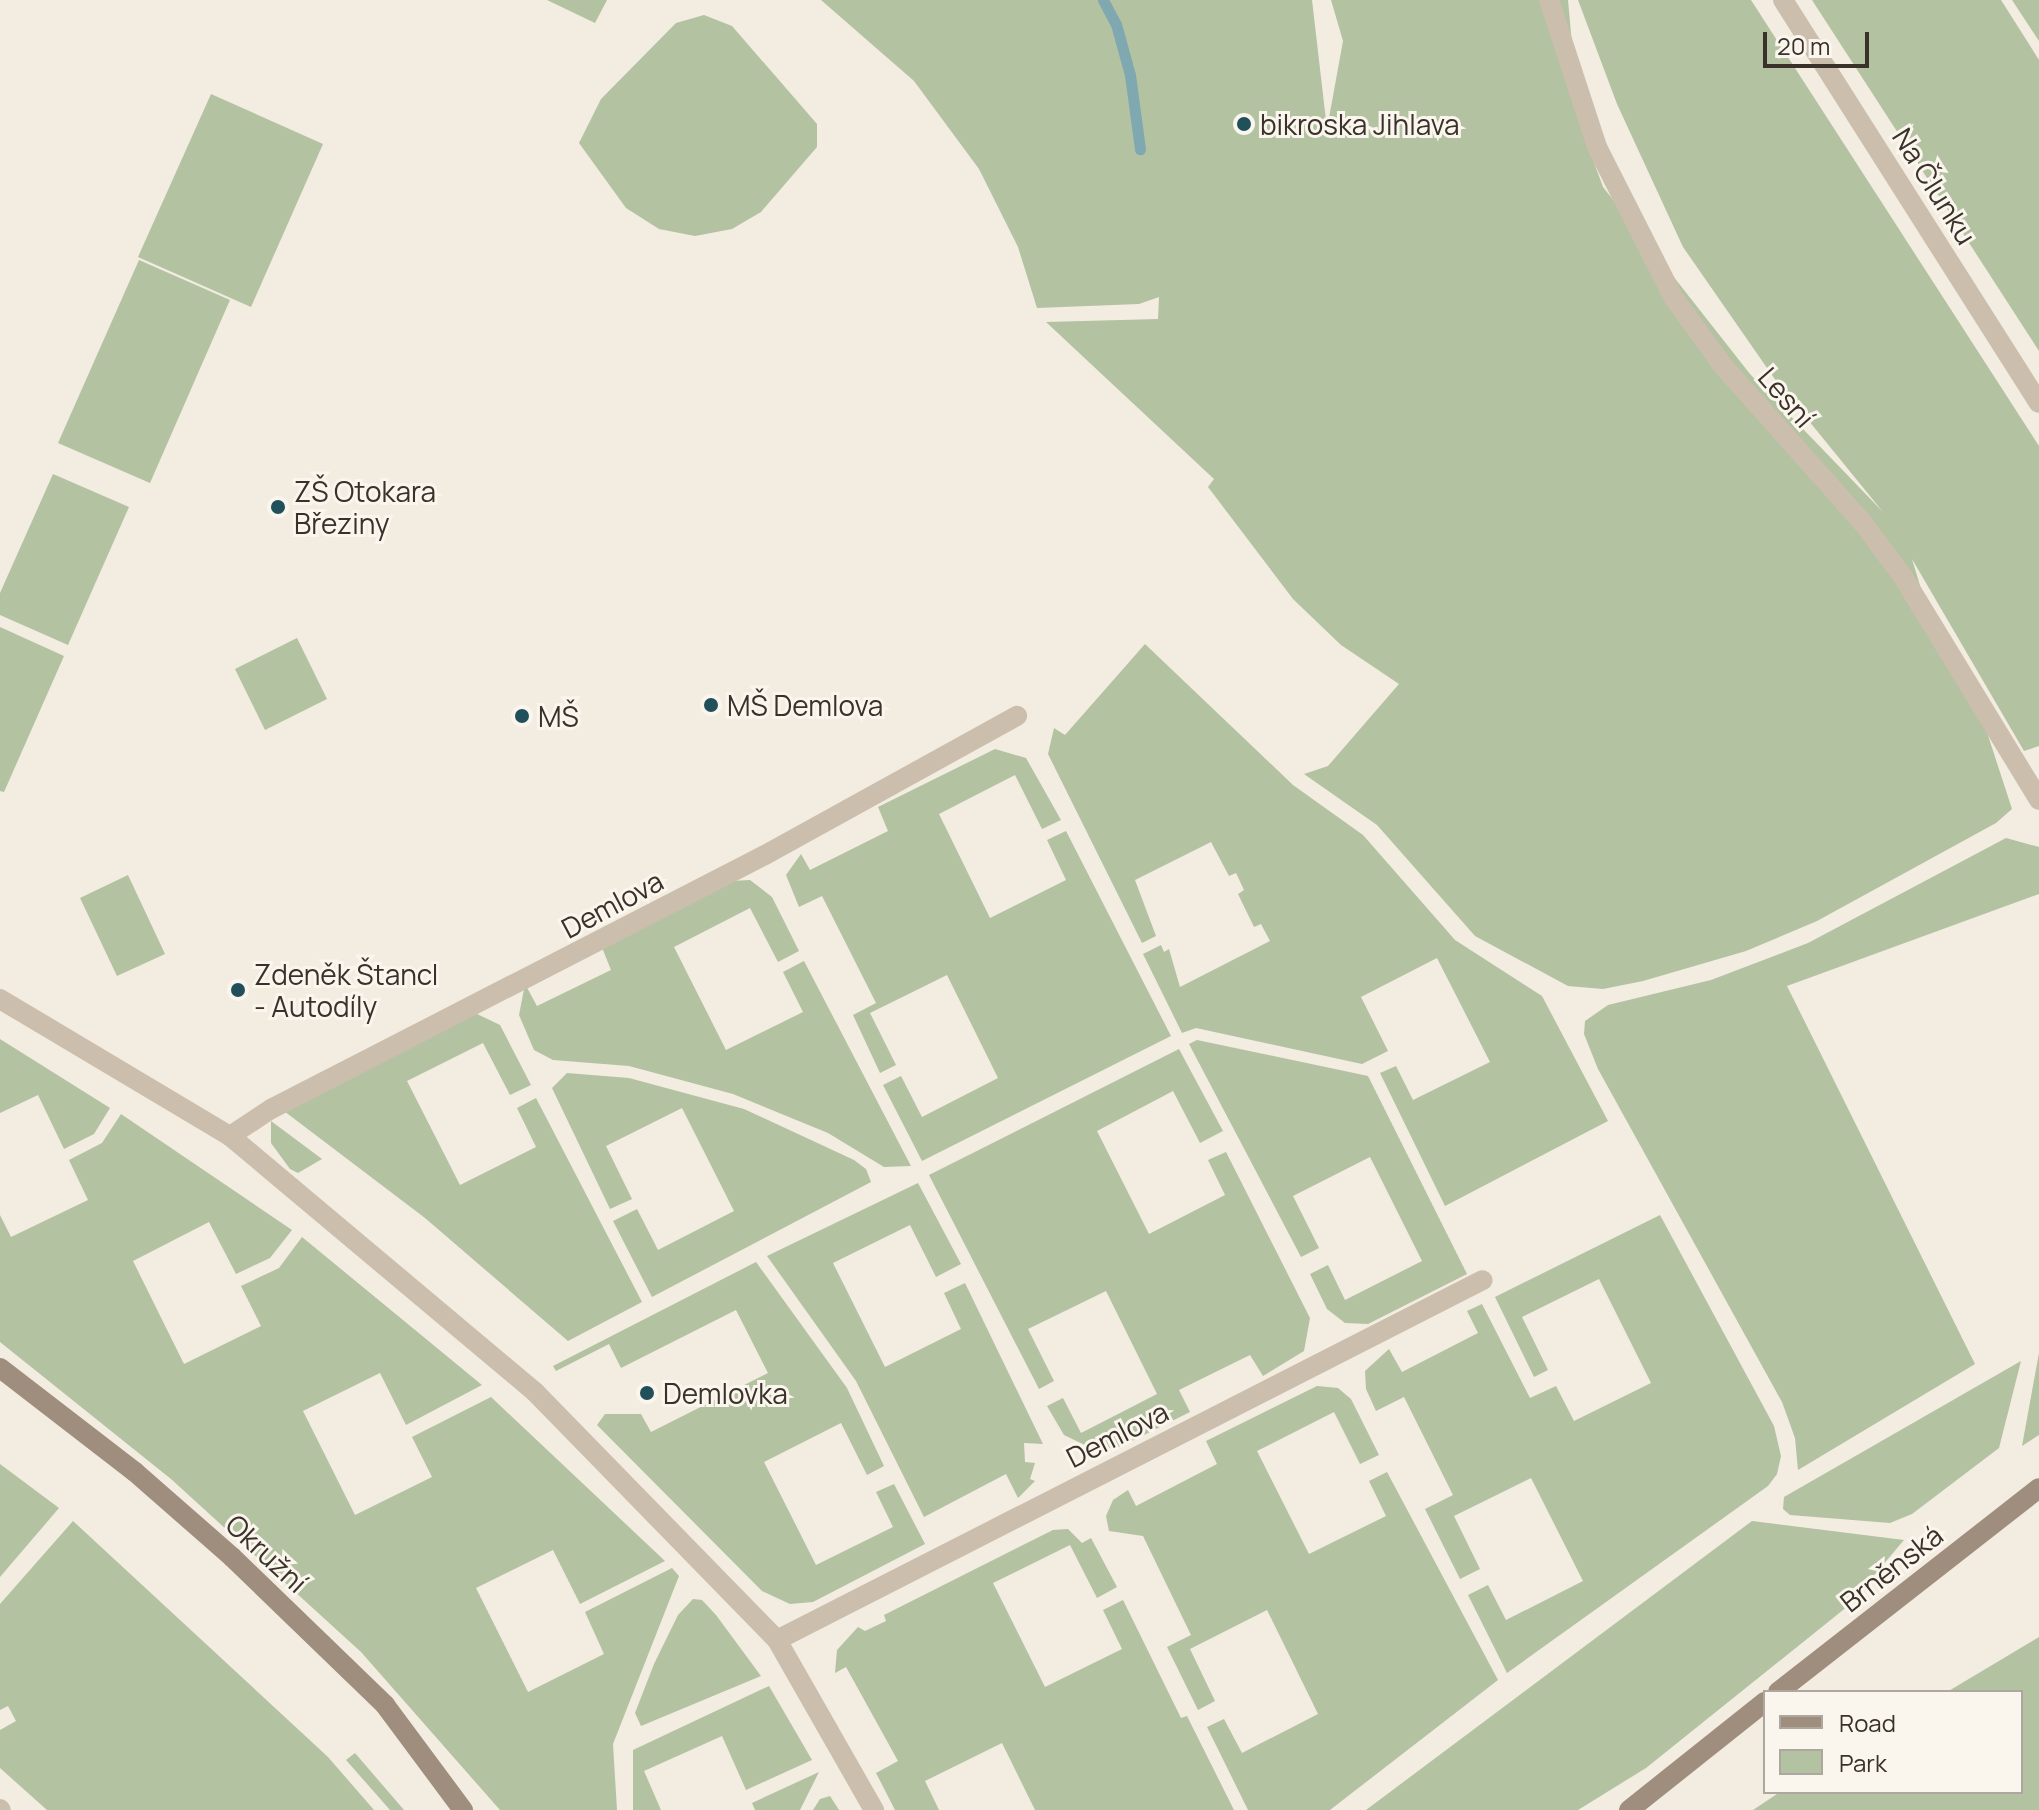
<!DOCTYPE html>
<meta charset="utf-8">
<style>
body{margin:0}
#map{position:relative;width:2039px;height:1810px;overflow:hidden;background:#f3ece1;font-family:Manrope,sans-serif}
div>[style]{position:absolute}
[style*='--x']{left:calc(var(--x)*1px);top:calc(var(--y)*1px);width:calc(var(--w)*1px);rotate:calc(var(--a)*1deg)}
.green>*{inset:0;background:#b3c2a1}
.stream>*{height:11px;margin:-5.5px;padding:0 5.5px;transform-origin:5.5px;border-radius:5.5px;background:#80a8b0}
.street>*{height:20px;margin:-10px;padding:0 10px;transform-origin:10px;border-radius:10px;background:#cbbeac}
.secondary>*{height:20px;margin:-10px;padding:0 10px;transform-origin:10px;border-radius:10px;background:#9f8e7e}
.dots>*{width:22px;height:22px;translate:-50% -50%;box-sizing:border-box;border:4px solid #faf6ed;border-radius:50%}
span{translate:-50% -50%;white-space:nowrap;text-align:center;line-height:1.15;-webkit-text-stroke:6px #faf6ed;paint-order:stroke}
.poi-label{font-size:28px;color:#3a312b}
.left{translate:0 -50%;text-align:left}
.street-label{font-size:28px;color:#3a312b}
.legend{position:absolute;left:1763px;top:1690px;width:260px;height:104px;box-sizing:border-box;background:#faf6ed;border:2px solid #ada79f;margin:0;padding:10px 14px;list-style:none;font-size:24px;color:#3a312b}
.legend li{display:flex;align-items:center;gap:16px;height:40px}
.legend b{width:40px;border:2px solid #ada79f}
.scale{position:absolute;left:1763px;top:32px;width:106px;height:36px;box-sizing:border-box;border:4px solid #3a312b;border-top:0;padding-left:10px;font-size:24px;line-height:28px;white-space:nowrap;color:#3a312b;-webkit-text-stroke:6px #faf6ed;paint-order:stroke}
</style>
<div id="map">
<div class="green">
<div style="clip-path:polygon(547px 0,607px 0,595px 23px)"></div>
<div style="clip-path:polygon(821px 0,1312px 0,1327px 129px,1343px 41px,1331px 0,1568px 0,1579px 122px,1603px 187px,1750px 374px,1883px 512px,1774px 378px,1683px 247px,1617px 104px,1578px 0,1751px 0,2039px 446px,2039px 746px,2024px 751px,1912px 559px,1934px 632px,1982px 717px,2012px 809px,1996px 823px,1817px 921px,1746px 951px,1643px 981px,1603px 989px,1568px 986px,1475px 936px,1377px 825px,1304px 774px,1328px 766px,1399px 684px,1341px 645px,1293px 599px,1208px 487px,1214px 479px,1046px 322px,1158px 319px,1159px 297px,1139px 304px,1037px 308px,1018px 247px,979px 169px,914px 81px)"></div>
<div style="clip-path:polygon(1812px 0,2001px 0,2039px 60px,2039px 351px)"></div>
<div style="clip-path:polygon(2012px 0,2039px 0,2039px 41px)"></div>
<div style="clip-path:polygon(704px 15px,732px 26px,817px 124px,817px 147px,761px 212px,732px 229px,695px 236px,659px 229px,626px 208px,579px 143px,601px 99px,676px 23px)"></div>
<div style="clip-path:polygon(211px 94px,323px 144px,251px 307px,138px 257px)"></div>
<div style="clip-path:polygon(139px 260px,230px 300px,150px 483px,58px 443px)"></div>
<div style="clip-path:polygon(53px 474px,129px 507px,68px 645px,0 615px,0 593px)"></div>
<div style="clip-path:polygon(0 627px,64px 656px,4px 792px,0 791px)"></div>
<div style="clip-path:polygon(297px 638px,327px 699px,265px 730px,235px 669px)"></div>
<div style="clip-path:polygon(1145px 644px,1293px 785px,1363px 835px,1455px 940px,1542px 996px,1608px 1121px,1445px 1206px,1380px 1073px,1396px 1066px,1413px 1100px,1490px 1062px,1437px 958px,1361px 997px,1388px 1051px,1362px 1064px,1196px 1028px,1182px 1033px,1143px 954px,1161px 945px,1164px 952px,1169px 949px,1180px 987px,1270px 941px,1261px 924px,1254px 927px,1238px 894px,1244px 890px,1236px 873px,1229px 876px,1211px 842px,1135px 880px,1156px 936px,1142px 943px,1048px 754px,1054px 728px,1065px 735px)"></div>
<div style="clip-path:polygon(995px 749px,1026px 758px,1061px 820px,1042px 829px,1015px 775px,939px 814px,990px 918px,1066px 880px,1047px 840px,1066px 831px,1171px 1036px,922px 1161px,883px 1085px,901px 1076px,922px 1117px,998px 1078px,947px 975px,870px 1013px,896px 1065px,880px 1073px,853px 1015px,876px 1003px,822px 896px,799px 907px,786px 875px,801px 854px,810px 870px,888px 831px,878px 807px)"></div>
<div style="clip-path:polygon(2006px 838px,2039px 847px,2039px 894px,1787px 986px,1975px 1364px,1798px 1470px,1795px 1438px,1782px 1402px,1598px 1069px,1584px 1034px,1585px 1021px,1608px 1005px,1711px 980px,1808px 943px)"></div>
<div style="clip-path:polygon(128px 875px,165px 954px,117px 976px,80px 898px)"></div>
<div style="clip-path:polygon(750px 880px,772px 897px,799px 951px,778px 962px,750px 908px,674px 947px,726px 1050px,803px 1012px,783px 972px,804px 961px,911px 1166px,884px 1167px,828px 1133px,733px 1094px,629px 1066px,553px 1060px,534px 1050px,519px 1015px,525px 984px,537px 1006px,611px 970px,601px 945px,731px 881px)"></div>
<div style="clip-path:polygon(475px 1013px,500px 1025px,531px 1085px,510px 1095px,483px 1043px,407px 1081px,460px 1185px,536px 1147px,517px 1108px,536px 1098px,642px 1302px,568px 1341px,425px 1218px,280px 1108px)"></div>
<div style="clip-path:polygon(0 1039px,110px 1108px,94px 1134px,64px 1149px,38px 1095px,0 1113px)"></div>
<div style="clip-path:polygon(1197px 1040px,1368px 1076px,1467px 1274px,1368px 1324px,1345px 1323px,1327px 1309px,1310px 1274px,1328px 1265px,1345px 1300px,1422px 1261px,1370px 1157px,1293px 1196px,1319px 1248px,1301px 1257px,1189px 1044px)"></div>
<div style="clip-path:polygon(1179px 1049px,1223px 1131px,1200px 1143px,1173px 1091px,1097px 1131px,1149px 1234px,1225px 1195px,1208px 1160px,1226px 1152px,1310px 1318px,1304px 1351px,1263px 1376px,1250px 1355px,1179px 1390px,1190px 1412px,1120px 1447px,1093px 1449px,1064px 1435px,1047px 1406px,1063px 1398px,1081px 1433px,1157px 1394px,1106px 1291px,1028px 1329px,1054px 1381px,1039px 1389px,929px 1175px)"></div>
<div style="clip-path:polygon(567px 1073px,629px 1078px,744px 1109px,854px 1160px,866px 1169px,871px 1182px,652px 1297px,613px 1221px,637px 1209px,658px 1250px,734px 1211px,682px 1108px,606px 1146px,632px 1199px,610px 1209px,552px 1088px)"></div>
<div style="clip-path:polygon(121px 1114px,292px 1230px,270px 1258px,236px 1274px,209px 1222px,133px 1261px,184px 1364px,261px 1326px,241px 1286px,279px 1268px,302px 1237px,482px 1385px,406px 1425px,380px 1373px,303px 1411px,355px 1515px,432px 1477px,412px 1437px,491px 1397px,665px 1561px,580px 1604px,553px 1550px,476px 1588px,528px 1692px,604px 1654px,585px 1612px,672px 1568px,679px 1576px,613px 1744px,617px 1810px,500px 1810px,361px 1652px,171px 1479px,0 1342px,0 1215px,11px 1237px,88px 1200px,69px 1160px,102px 1143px)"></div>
<div style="clip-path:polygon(271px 1121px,322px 1159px,298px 1173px,290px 1169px,271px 1143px)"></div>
<div style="clip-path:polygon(918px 1183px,961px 1264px,936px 1277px,910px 1225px,833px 1263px,885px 1367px,961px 1329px,944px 1293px,965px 1283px,1043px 1444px,1024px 1443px,1025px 1462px,1035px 1463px,1030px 1479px,1035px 1481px,1018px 1498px,1006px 1474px,924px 1517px,856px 1381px,767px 1256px)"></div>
<div style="clip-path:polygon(1660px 1215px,1774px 1426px,1781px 1456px,1777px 1474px,1768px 1486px,1507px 1673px,1468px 1595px,1488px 1585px,1506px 1620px,1583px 1581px,1531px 1478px,1454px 1516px,1480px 1569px,1460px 1579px,1425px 1509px,1453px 1495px,1404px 1397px,1376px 1411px,1366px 1389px,1365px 1371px,1389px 1349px,1402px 1372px,1478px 1333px,1467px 1311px,1482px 1304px,1530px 1398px,1556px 1386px,1574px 1421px,1651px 1383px,1599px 1279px,1522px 1317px,1548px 1370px,1534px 1377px,1495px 1297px)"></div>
<div style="clip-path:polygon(756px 1262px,847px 1388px,884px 1466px,867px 1475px,841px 1423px,764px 1462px,816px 1565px,893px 1527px,876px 1492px,894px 1484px,925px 1544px,813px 1602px,790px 1604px,762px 1591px,597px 1425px,605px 1414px,641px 1414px,651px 1432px,768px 1373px,736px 1310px,621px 1368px,609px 1344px,556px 1371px,553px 1366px)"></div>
<div style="clip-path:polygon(2039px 1353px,2039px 1435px,2022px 1446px)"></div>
<div style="clip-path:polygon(2021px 1361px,1999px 1448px,1912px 1514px,1890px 1523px,1790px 1515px,1783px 1509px,1784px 1497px)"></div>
<div style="clip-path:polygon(1317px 1386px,1338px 1388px,1351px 1399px,1379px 1455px,1360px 1464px,1334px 1412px,1257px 1451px,1309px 1554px,1386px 1516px,1369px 1481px,1387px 1472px,1498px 1680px,1330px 1810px,1248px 1810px,1207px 1727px,1224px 1719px,1242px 1753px,1318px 1714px,1267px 1610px,1190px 1649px,1215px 1701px,1198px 1710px,1167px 1647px,1191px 1635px,1143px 1536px,1109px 1531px,1106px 1516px,1113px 1500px,1128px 1490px,1136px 1506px,1217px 1464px,1206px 1441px)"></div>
<div style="clip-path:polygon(0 1464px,59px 1508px,0 1577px)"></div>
<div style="clip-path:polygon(73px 1521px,328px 1757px,374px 1810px,47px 1810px,0 1768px,0 1730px,16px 1721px,8px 1706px,0 1710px,0 1604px)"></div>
<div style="clip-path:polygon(1752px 1521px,1904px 1540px,1848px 1606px,1646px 1768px,1578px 1810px,1366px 1810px)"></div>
<div style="clip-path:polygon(1068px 1529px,1082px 1543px,1091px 1538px,1117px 1587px,1097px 1598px,1070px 1545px,993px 1583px,1045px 1687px,1122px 1649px,1103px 1610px,1123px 1600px,1181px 1718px,1187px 1716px,1234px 1810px,1035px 1810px,1002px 1743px,925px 1781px,939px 1810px,895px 1810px,876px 1773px,898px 1761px,846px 1667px,835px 1673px,837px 1650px,858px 1627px,865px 1631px,886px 1621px,884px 1615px,1053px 1530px)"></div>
<div style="clip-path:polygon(693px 1599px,702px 1600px,716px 1615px,761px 1676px,641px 1726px,635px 1713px,654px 1664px,678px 1615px)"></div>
<div style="clip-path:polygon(2039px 1637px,2039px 1810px,1753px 1810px,1780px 1792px,2021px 1792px,2021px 1692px,1947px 1692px)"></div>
<div style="clip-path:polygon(769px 1686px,812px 1760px,746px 1790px,722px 1736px,644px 1771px,661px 1810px,633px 1810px,633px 1750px)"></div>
<div style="clip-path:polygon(355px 1753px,404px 1810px,390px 1810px,346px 1760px)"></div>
<div style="clip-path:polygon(819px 1772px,800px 1810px,755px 1810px,752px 1803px)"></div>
<div style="clip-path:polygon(830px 1796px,839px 1810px,813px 1810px,820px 1799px)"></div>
</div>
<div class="stream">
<div style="--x:1103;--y:0;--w:27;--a:62"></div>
<div style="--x:1116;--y:24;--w:53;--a:74.6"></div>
<div style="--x:1130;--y:75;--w:75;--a:82.3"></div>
</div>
<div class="street">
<div style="--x:1549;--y:0;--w:155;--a:71.9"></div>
<div style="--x:1597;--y:147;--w:168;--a:63.1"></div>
<div style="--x:1673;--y:297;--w:87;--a:53.9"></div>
<div style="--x:1724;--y:367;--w:209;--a:48.3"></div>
<div style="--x:1863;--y:523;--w:67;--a:53.5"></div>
<div style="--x:1903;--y:577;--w:261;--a:58.6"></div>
<div style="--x:1783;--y:0;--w:477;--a:57.6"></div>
<div style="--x:0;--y:999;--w:268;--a:30.8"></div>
<div style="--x:230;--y:1136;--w:398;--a:40"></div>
<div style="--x:535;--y:1392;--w:347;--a:45.7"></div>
<div style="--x:777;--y:1640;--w:196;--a:60.3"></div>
<div style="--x:230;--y:1136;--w:49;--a:-33.4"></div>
<div style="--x:271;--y:1109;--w:555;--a:-27.21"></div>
<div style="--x:765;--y:855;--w:288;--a:-28.9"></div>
<div style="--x:777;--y:1640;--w:792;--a:-27.02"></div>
<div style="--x:0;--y:1809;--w:1;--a:45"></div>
</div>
<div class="secondary">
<div style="--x:0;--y:1368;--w:170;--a:37.6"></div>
<div style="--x:135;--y:1472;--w:129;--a:41.2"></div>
<div style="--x:232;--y:1557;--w:213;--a:44"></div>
<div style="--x:385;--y:1705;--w:131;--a:53.4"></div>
<div style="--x:1778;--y:1692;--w:331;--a:-38"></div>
<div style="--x:1629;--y:1810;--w:174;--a:-38.5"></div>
</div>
<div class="dots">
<div style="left:1244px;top:124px;background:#21505b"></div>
<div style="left:278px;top:507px;background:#21505b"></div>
<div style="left:711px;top:705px;background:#21505b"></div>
<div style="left:522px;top:716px;background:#21505b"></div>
<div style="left:238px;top:990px;background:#21505b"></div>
<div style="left:647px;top:1393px;background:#21505b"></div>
</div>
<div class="poi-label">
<span class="left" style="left:1260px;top:124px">bikroska Jihlava</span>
<span class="left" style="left:294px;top:507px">ZŠ Otokara<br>Březiny</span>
<span class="left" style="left:727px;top:705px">MŠ Demlova</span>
<span class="left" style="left:538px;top:716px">MŠ</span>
<span class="left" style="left:254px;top:990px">Zdeněk Štancl<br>- Autodíly</span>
<span class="left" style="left:663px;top:1393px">Demlovka</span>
</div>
<div class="street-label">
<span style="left:1935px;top:186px;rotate:58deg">Na Člunku</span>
<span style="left:1787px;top:397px;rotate:49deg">Lesní</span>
<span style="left:612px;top:904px;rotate:-28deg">Demlova</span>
<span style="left:1117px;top:1434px;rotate:-27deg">Demlova</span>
<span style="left:267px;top:1553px;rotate:43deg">Okružní</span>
<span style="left:1891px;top:1568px;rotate:-38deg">Brněnská</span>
</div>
<ul class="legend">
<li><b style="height:10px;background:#9f8e7e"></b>Road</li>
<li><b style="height:22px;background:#b3c2a1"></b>Park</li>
</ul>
<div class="scale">20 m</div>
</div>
